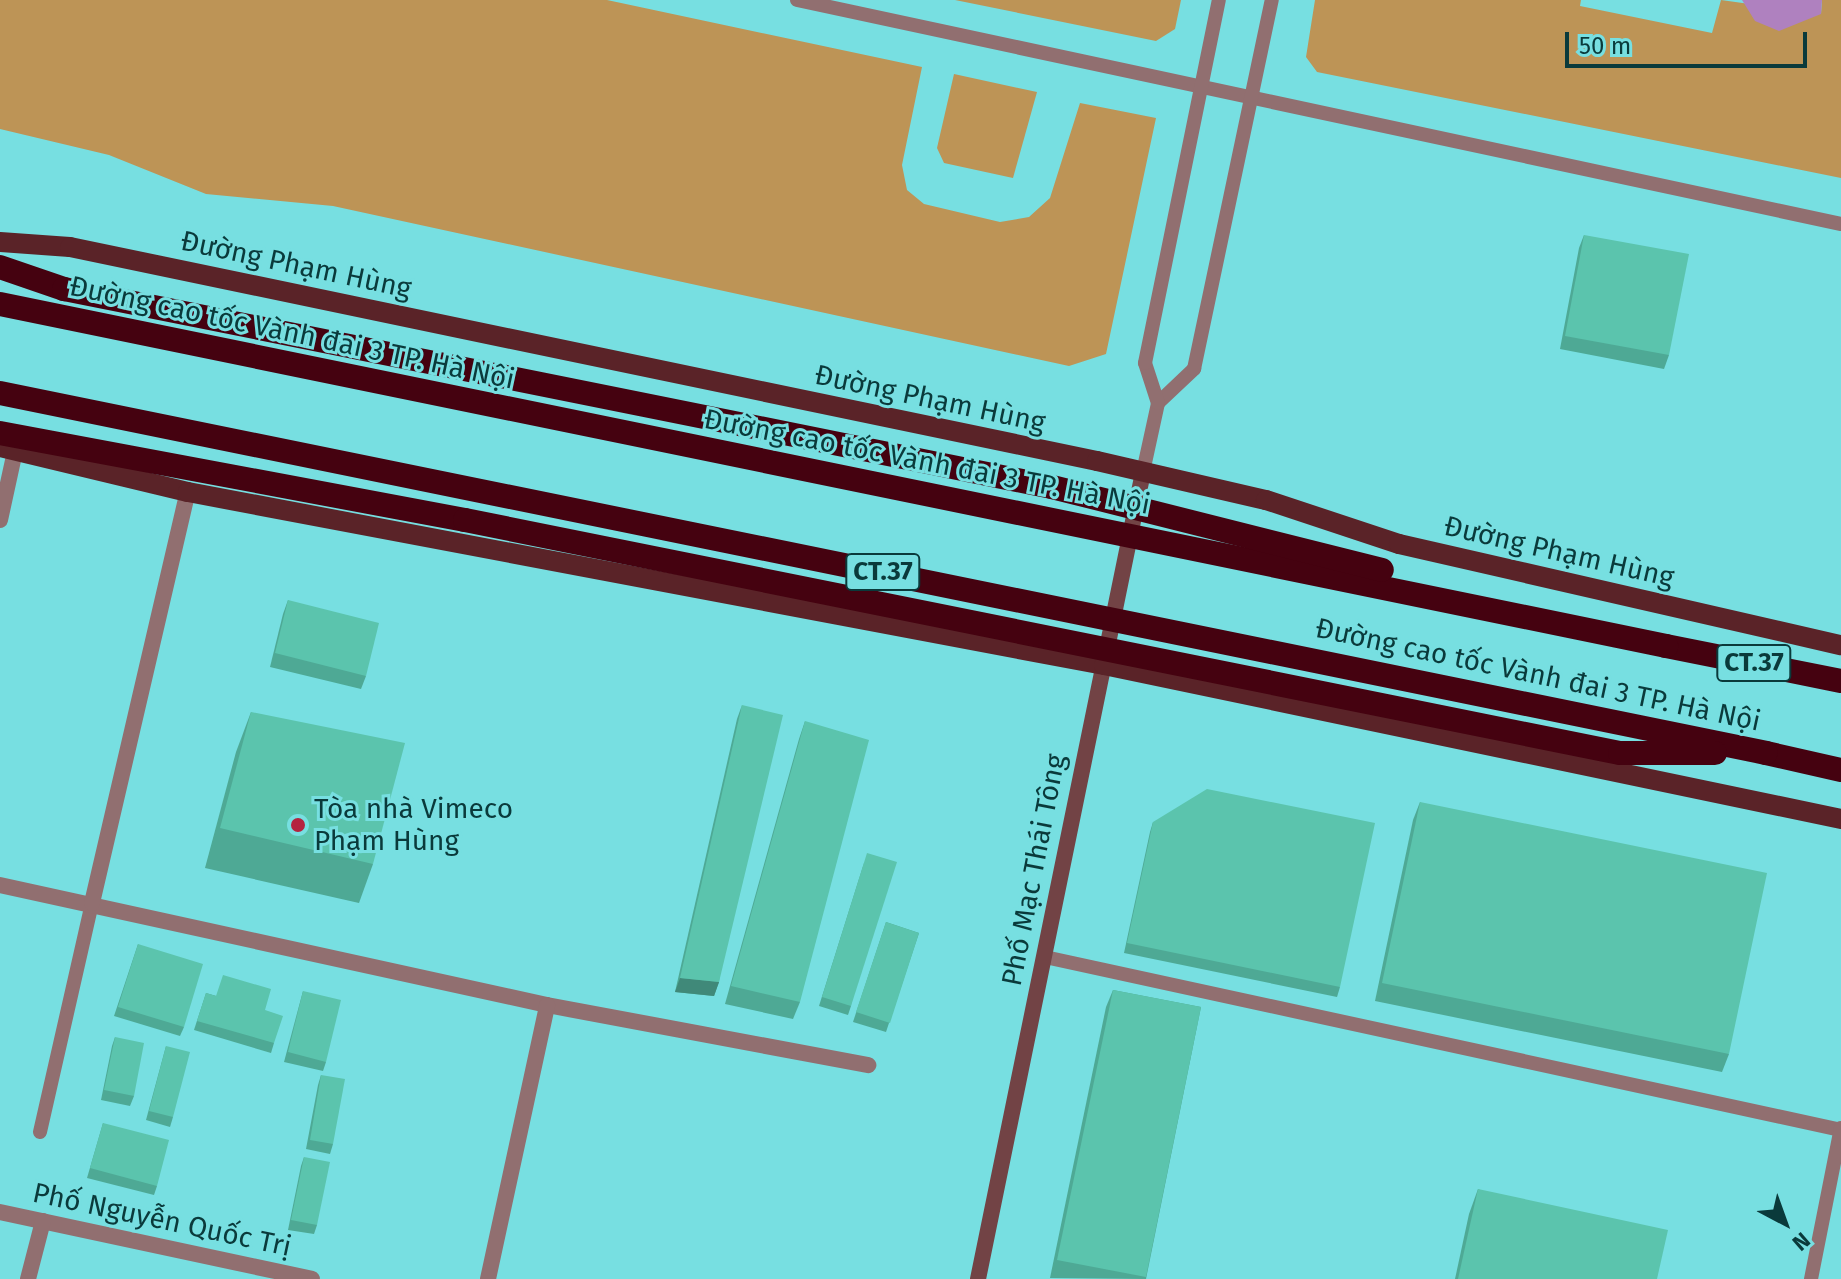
<!DOCTYPE html>
<html>
<head>
<meta charset="utf-8">
<style>
	body { margin:0 }
	#map { position:relative; width:1841px; height:1279px; overflow:hidden; background:#77dfe1; font-family:"Fira Sans",sans-serif }
	div>[style] { position:absolute }
	.green>* { inset:0; background:#bd9456 }
	.water>* { inset:0; background:#af81bf }
	.lane>* { height:14px; margin:-7px; padding:0 7px; transform-origin:7px; border-radius:7px; background:#916f70 }
	.street>* { height:16px; margin:-8px; padding:0 8px; transform-origin:8px; border-radius:8px; background:#916f70 }
	.secondary>* { height:16px; margin:-8px; padding:0 8px; transform-origin:8px; border-radius:8px; background:#724345 }
	.primary>* { height:20px; margin:-10px; padding:0 10px; transform-origin:10px; border-radius:10px; background:#5a2328 }
	.highway>* { height:24px; margin:-12px; padding:0 12px; transform-origin:12px; border-radius:12px; background:#450210 }
	.highway-bridge>* { height:24px; margin:-12px; padding:0 12px; transform-origin:12px; border-radius:12px; background:#450210 }
	.wall>* { inset:0; background:#4ea995 }
	.shaded-wall>* { inset:0; background:#408979 }
	.building>* { inset:0; background:#5bc4ad }
	.dots>* { width:22px; height:22px; translate:-50% -50%; box-sizing:border-box; border:4px solid #77dfe1; border-radius:50% }
	span { translate:-50% -50%; white-space:nowrap; text-align:center; line-height:1.15; -webkit-text-stroke:6px #77dfe1; paint-order:stroke }
	.shield-label span { padding:2px 6px; background:#77dfe1; border:2px solid; border-radius:6px; -webkit-text-stroke-width:0 }
	.shield-label { font-size:26px; color:#0a3a3b; font-weight:700 }
	.street-label { font-size:28px; color:#0a3a3b }
	.poi-label { font-size:28px; color:#0a3a3b }
	.left { translate:0 -50%; text-align:left }
	.north { position:absolute; left:1745px; top:1183px; width:80px; height:80px; -webkit-text-stroke:6px #77dfe1; paint-order:stroke; rotate:139deg; font-size:22px; font-weight:700; line-height:32px; text-align:center; color:#0a3a3b }
	.north::after { content:''; display:block; margin:auto; width:28px; height:36px; background:#0a3a3b; clip-path:polygon(50% 0,100% 100%,50% 72%,0 100%) }
	.scale { position:absolute; left:1565px; top:32px; width:242px; height:36px; box-sizing:border-box; border:4px solid #0a3a3b; border-top:0; padding-left:10px; font-size:24px; line-height:28px; white-space:nowrap; color:#0a3a3b; -webkit-text-stroke:6px #77dfe1; paint-order:stroke }
</style>
</head>
<body>
<div id="map">
	<div class="green">
		<div style="clip-path:polygon(0 0,607px 0,922px 67px,902px 165px,907px 190px,924px 204px,1000px 222px,1029px 217px,1050px 198px,1080px 103px,1156px 118px,1106px 354px,1069px 366px,333px 206px,206px 194px,109px 155px,0 129px)"></div>
		<div style="clip-path:polygon(955px 0,1181px 0,1175px 29px,1156px 41px)"></div>
		<div style="clip-path:polygon(1315px 0,1581px 0,1580px 6px,1712px 33px,1721px 0,1821px 14px,1822px 0,1841px 0,1841px 178px,1317px 72px,1306px 57px)"></div>
		<div style="clip-path:polygon(954px 74px,1037px 92px,1013px 178px,944px 163px,937px 148px)"></div>
	</div>
	<div class="water">
		<div style="clip-path:polygon(1742px 0,1822px 0,1821px 14px,1779px 31px,1755px 21px)"></div>
	</div>
	<div class="lane">
		<div style="left:797px;top:0;width:1068px;rotate:12.11deg"></div>
		<div style="left:1158px;top:403px;width:50px;rotate:-43.4deg"></div>
		<div style="left:1194px;top:369px;width:377px;rotate:-78.1deg"></div>
		<div style="left:1143px;top:472px;width:71px;rotate:-77.7deg"></div>
		<div style="left:1158px;top:403px;width:42px;rotate:-108deg"></div>
		<div style="left:1145px;top:363px;width:370px;rotate:-78.5deg"></div>
		<div style="left:1045px;top:957px;width:815px;rotate:12.26deg"></div>
		<div style="left:40px;top:1132px;width:235px;rotate:-77.2deg"></div>
		<div style="left:1811px;top:1279px;width:154px;rotate:-78.8deg"></div>
	</div>
	<div class="street">
		<div style="left:0;top:520px;width:71px;rotate:-77.7deg"></div>
		<div style="left:0;top:885px;width:560px;rotate:12.37deg"></div>
		<div style="left:547px;top:1005px;width:327px;rotate:10.6deg"></div>
		<div style="left:92px;top:903px;width:422px;rotate:-76.9deg"></div>
		<div style="left:0;top:1212px;width:319px;rotate:12.1deg"></div>
		<div style="left:28px;top:1279px;width:60px;rotate:-75.5deg"></div>
		<div style="left:488px;top:1279px;width:280px;rotate:-77.8deg"></div>
	</div>
	<div class="secondary">
		<div style="left:978px;top:1279px;width:824px;rotate:-78.44deg"></div>
	</div>
	<div class="primary">
		<div style="left:0;top:242px;width:70px;rotate:4.1deg"></div>
		<div style="left:70px;top:247px;width:1049px;rotate:11.77deg"></div>
		<div style="left:1097px;top:461px;width:173px;rotate:13deg"></div>
		<div style="left:1266px;top:500px;width:140px;rotate:18.3deg"></div>
		<div style="left:1399px;top:544px;width:453px;rotate:12.9deg"></div>
		<div style="left:0;top:447px;width:193px;rotate:13.5deg"></div>
		<div style="left:188px;top:492px;width:932px;rotate:10.7deg"></div>
		<div style="left:1104px;top:665px;width:753px;rotate:11.8deg"></div>
	</div>
	<div class="highway">
		<div style="left:0;top:267px;width:68px;rotate:19deg"></div>
		<div style="left:64px;top:289px;width:440px;rotate:11.3deg"></div>
		<div style="left:0;top:433px;width:473px;rotate:10.6deg"></div>
		<div style="left:1666px;top:646px;width:178px;rotate:11.3deg"></div>
		<div style="left:1766px;top:753px;width:77px;rotate:12.8deg"></div>
	</div>
	<div class="highway-bridge">
		<div style="left:0;top:304px;width:1701px;rotate:11.6deg"></div>
		<div style="left:496px;top:375px;width:567px;rotate:11.39deg"></div>
		<div style="left:1052px;top:487px;width:340px;rotate:14.1deg"></div>
		<div style="left:0;top:393px;width:1802px;rotate:11.52deg"></div>
		<div style="left:465px;top:520px;width:1178px;rotate:11.41deg"></div>
		<div style="left:1620px;top:753px;width:95px"></div>
	</div>
	<div class="wall">
		<div style="clip-path:polygon(1584px 235px,1669px 355px,1664px 369px,1560px 349px,1579px 248px)"></div>
		<div style="clip-path:polygon(288px 600px,366px 676px,361px 689px,270px 667px,283px 614px)"></div>
		<div style="clip-path:polygon(742px 705px,719px 982px,714px 996px,675px 992px,737px 719px)"></div>
		<div style="clip-path:polygon(251px 712px,373px 864px,359px 903px,205px 868px,236px 752px)"></div>
		<div style="clip-path:polygon(805px 721px,800px 1002px,793px 1019px,725px 1004px,799px 739px)"></div>
		<div style="clip-path:polygon(1420px 802px,1729px 1054px,1722px 1072px,1375px 1001px,1413px 820px)"></div>
		<div style="clip-path:polygon(1153px 822px,1340px 987px,1337px 997px,1124px 953px,1150px 832px)"></div>
		<div style="clip-path:polygon(864px 863px,851px 1006px,848px 1015px,819px 1006px)"></div>
		<div style="clip-path:polygon(886px 922px,919px 933px,886px 1032px,853px 1022px)"></div>
		<div style="clip-path:polygon(138px 944px,184px 1027px,180px 1036px,114px 1016px)"></div>
		<div style="clip-path:polygon(1113px 990px,1201px 1007px,1146px 1279px,1050px 1278px,1106px 1007px)"></div>
		<div style="clip-path:polygon(303px 991px,326px 1062px,323px 1071px,284px 1062px)"></div>
		<div style="clip-path:polygon(206px 993px,265px 1010px,274px 1043px,271px 1053px,194px 1030px)"></div>
		<div style="clip-path:polygon(115px 1037px,134px 1096px,130px 1106px,101px 1100px,112px 1046px)"></div>
		<div style="clip-path:polygon(166px 1046px,173px 1117px,170px 1127px,146px 1120px)"></div>
		<div style="clip-path:polygon(321px 1075px,333px 1144px,330px 1154px,306px 1149px,318px 1085px)"></div>
		<div style="clip-path:polygon(103px 1123px,157px 1186px,154px 1195px,87px 1178px)"></div>
		<div style="clip-path:polygon(304px 1157px,317px 1225px,314px 1234px,288px 1230px,301px 1166px)"></div>
		<div style="clip-path:polygon(1478px 1189px,1657px 1279px,1455px 1279px,1469px 1214px)"></div>
	</div>
	<div class="shaded-wall">
		<div style="clip-path:polygon(680px 978px,719px 982px,714px 996px,675px 992px)"></div>
	</div>
	<div class="building">
		<div style="clip-path:polygon(1584px 235px,1689px 254px,1669px 355px,1565px 336px)"></div>
		<div style="clip-path:polygon(288px 600px,379px 623px,366px 676px,275px 653px)"></div>
		<div style="clip-path:polygon(742px 705px,783px 715px,719px 982px,680px 978px)"></div>
		<div style="clip-path:polygon(251px 712px,405px 743px,373px 864px,220px 828px)"></div>
		<div style="clip-path:polygon(805px 721px,869px 740px,800px 1002px,731px 986px)"></div>
		<div style="clip-path:polygon(1207px 789px,1375px 823px,1340px 987px,1127px 943px,1153px 822px)"></div>
		<div style="clip-path:polygon(1420px 802px,1767px 873px,1729px 1054px,1382px 983px)"></div>
		<div style="clip-path:polygon(867px 853px,897px 862px,851px 1006px,822px 997px)"></div>
		<div style="clip-path:polygon(886px 922px,919px 933px,890px 1023px,856px 1012px)"></div>
		<div style="clip-path:polygon(138px 944px,203px 964px,184px 1027px,118px 1007px)"></div>
		<div style="clip-path:polygon(223px 975px,271px 989px,265px 1010px,283px 1016px,274px 1043px,197px 1021px,206px 993px,216px 996px)"></div>
		<div style="clip-path:polygon(1113px 990px,1201px 1007px,1146px 1277px,1057px 1260px)"></div>
		<div style="clip-path:polygon(303px 991px,341px 1000px,326px 1062px,288px 1052px)"></div>
		<div style="clip-path:polygon(115px 1037px,144px 1043px,134px 1096px,104px 1090px)"></div>
		<div style="clip-path:polygon(166px 1046px,190px 1052px,173px 1117px,149px 1111px)"></div>
		<div style="clip-path:polygon(321px 1075px,345px 1079px,333px 1144px,310px 1140px)"></div>
		<div style="clip-path:polygon(103px 1123px,169px 1140px,157px 1186px,90px 1168px)"></div>
		<div style="clip-path:polygon(304px 1157px,330px 1162px,317px 1225px,291px 1220px)"></div>
		<div style="clip-path:polygon(1478px 1189px,1668px 1230px,1657px 1279px,1458px 1279px)"></div>
	</div>
	<div class="dots">
		<div style="left:298px;top:825px;background:#b5233f"></div>
	</div>
	<div class="shield-label">
		<span style="left:883px;top:572px">CT.37</span>
		<span style="left:1754px;top:663px">CT.37</span>
	</div>
	<div class="street-label">
		<span style="left:296px;top:265px;rotate:12deg">Đường Phạm Hùng</span>
		<span style="left:292px;top:333px;rotate:12deg">Đường cao tốc Vành đai 3 TP. Hà Nội</span>
		<span style="left:930px;top:399px;rotate:12deg">Đường Phạm Hùng</span>
		<span style="left:927px;top:462px;rotate:11deg">Đường cao tốc Vành đai 3 TP. Hà Nội</span>
		<span style="left:1559px;top:552px;rotate:13deg">Đường Phạm Hùng</span>
		<span style="left:1538px;top:675px;rotate:12deg">Đường cao tốc Vành đai 3 TP. Hà Nội</span>
		<span style="left:1034px;top:870px;rotate:-79deg">Phố Mạc Thái Tông</span>
		<span style="left:162px;top:1220px;rotate:12deg">Phố Nguyễn Quốc Trị</span>
	</div>
	<div class="poi-label">
		<span class="left" style="left:314px;top:825px">Tòa nhà Vimeco<br>Phạm Hùng</span>
	</div>
	<div class="north">N</div>
	<div class="scale">50 m</div>
</div>
</body>
</html>
